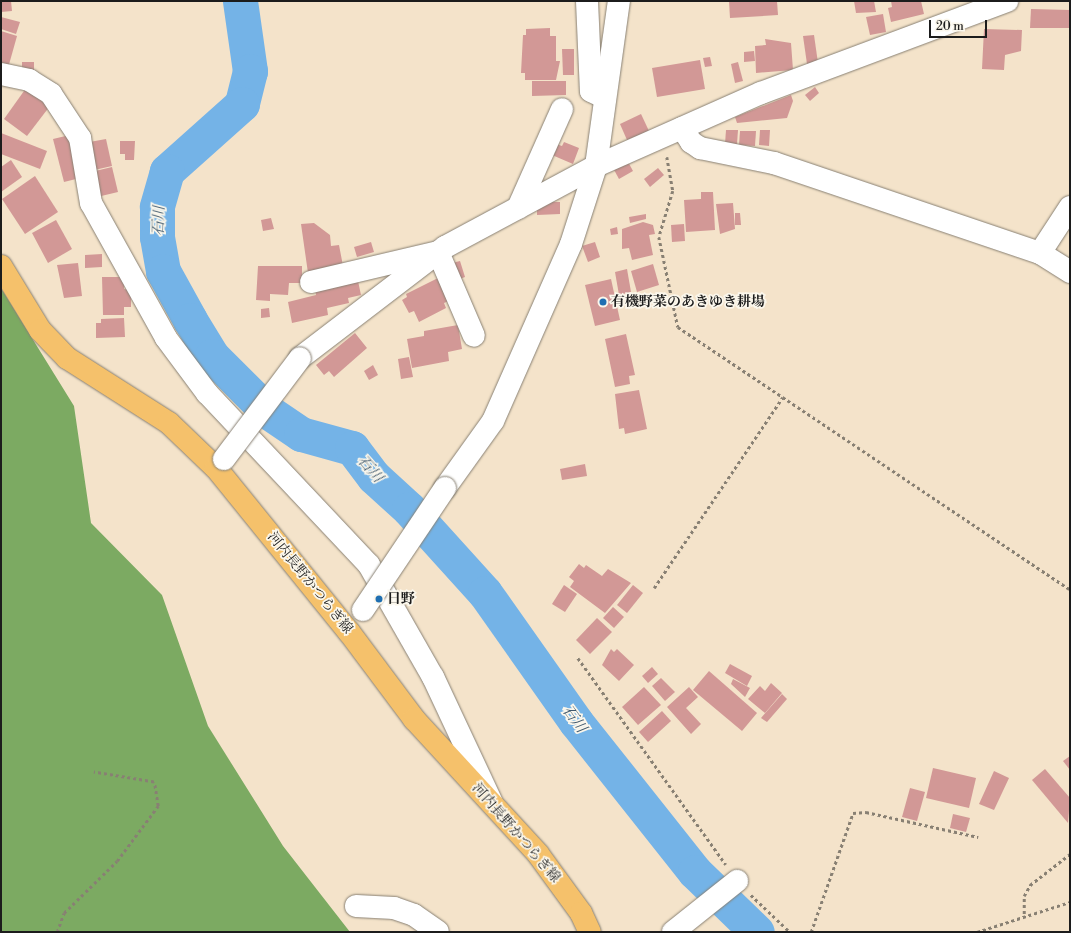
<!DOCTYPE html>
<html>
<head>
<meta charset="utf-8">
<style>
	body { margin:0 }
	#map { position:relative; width:1071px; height:933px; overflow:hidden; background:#f4e3ca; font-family:"Libre Bodoni","Noto Serif JP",serif }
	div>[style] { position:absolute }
	.forest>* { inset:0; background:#7caa62 }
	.river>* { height:35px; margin:-17.5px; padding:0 17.5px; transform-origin:17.5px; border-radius:17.5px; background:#74b3e7 }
	.building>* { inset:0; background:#d29896 }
	.path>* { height:2.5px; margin-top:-1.25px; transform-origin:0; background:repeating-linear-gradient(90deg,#888073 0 3px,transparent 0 6px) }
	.roads { filter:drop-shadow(0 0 1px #888073) drop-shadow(0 0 1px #888073) }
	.minor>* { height:22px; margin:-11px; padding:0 11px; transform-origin:11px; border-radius:11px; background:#fff }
	.major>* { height:22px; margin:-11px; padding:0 11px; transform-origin:11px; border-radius:11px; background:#f5c16b }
	.bridges { filter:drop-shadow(0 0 1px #888073) drop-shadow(0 0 1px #888073) }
	.minor-bridge>* { height:22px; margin:-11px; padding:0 11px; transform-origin:11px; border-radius:11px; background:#fff }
	.dots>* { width:11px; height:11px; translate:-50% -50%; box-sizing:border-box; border:2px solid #fbf7ec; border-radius:50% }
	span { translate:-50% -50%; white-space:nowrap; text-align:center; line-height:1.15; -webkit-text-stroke:3.5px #fbf7ec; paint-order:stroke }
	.poi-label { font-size:14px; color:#1c1c1c; font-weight:700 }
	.left { translate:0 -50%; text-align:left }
	.street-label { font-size:14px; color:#1c1c1c }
	.water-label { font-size:15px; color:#3f586d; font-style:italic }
	.frame { position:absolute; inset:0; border:2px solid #1c1c1c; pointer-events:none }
	.scale { position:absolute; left:929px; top:20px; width:58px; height:18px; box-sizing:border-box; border:2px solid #1c1c1c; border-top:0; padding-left:5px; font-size:12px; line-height:14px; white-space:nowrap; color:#1c1c1c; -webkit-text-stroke:3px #fbf7ec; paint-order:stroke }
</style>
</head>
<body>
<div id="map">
	<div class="forest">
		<div style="clip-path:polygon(1px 288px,74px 406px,91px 523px,162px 595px,208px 726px,283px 846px,350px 932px,1px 932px)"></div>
	</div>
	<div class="river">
		<div style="left:240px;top:1px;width:71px;rotate:81.9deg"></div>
		<div style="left:250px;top:71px;width:34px;rotate:104deg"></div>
		<div style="left:242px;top:104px;width:101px;rotate:138.2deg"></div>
		<div style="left:167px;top:171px;width:37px;rotate:106deg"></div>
		<div style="left:157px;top:207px;width:30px;rotate:90deg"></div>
		<div style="left:157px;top:237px;width:35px;rotate:80deg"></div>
		<div style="left:163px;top:271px;width:56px;rotate:61.1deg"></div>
		<div style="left:190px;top:320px;width:42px;rotate:58.6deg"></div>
		<div style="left:212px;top:356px;width:78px;rotate:45deg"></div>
		<div style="left:267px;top:411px;width:41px;rotate:34.1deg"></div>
		<div style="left:301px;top:434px;width:53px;rotate:15.4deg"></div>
		<div style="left:352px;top:448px;width:36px;rotate:53deg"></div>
		<div style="left:374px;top:477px;width:47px;rotate:42.4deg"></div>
		<div style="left:409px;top:509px;width:113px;rotate:47.9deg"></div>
		<div style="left:485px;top:593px;width:158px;rotate:54.8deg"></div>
		<div style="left:576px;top:722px;width:191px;rotate:51.6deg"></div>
		<div style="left:695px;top:872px;width:86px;rotate:44.1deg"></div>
	</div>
	<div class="building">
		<div style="clip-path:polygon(1px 1px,11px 1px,12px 11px,1px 12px)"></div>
		<div style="clip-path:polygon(729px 1px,777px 1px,778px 15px,730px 18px)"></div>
		<div style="clip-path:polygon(854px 1px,874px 1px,876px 12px,856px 13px)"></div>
		<div style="clip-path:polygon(891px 1px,921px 1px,924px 14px,891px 22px,888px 8px,892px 7px)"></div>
		<div style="clip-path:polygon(1031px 9px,1070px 10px,1070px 28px,1030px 28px)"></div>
		<div style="clip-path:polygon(883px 14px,886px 32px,870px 35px,866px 17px)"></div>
		<div style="clip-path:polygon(1px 17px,20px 22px,16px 34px,1px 29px)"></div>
		<div style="clip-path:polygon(550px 28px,550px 36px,556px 36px,556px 61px,560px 61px,556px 80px,525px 80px,525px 73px,521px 73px,523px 35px,526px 35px,526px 29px)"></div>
		<div style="clip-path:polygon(984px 29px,1022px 30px,1021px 51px,1005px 55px,1004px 70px,982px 69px)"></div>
		<div style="clip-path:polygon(1px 31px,17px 36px,8px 68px,1px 66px)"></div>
		<div style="clip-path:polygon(814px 35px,818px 63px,807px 64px,803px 36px)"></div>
		<div style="clip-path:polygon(765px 39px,791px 43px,793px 70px,756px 73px,755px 46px,766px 45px)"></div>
		<div style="clip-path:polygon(562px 49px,574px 49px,574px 75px,563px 75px)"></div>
		<div style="clip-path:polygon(754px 51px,755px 61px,744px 62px,744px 52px)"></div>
		<div style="clip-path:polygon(710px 57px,712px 66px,705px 67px,703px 58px)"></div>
		<div style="clip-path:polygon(700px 60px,705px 89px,657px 97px,652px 68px)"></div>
		<div style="clip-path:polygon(22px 62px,34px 62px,34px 72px,22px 72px)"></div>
		<div style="clip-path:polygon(738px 62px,743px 81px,735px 83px,731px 64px)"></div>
		<div style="clip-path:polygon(532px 81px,566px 81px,566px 95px,532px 96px)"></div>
		<div style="clip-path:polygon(29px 84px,53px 102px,27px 136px,4px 119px)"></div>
		<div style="clip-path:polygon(815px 87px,819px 93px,810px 101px,805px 95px)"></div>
		<div style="clip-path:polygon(791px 95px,793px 101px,787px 118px,737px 123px,735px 117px)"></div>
		<div style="clip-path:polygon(641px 114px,649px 131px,627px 140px,620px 124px)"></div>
		<div style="clip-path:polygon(726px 130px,738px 130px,737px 144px,725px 144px)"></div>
		<div style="clip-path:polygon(760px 130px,770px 130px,769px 146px,759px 145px)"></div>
		<div style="clip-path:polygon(740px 131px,756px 131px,755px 146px,739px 145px)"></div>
		<div style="clip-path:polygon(1px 133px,47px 151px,40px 169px,1px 154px)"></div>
		<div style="clip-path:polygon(74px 134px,84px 177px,64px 182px,53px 139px)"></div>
		<div style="clip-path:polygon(106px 139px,112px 166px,90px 171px,84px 143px)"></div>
		<div style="clip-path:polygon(120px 141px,135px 141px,134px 160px,125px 160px,125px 154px,120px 154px)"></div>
		<div style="clip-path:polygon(564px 142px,579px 148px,573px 164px,552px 155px,556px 144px,562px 146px)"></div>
		<div style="clip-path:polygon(11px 160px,22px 177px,1px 192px,1px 167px)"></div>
		<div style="clip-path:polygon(627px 160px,633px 171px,619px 179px,613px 168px)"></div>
		<div style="clip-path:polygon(112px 167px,118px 192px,97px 197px,91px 172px)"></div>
		<div style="clip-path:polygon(658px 168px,664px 175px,650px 187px,644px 179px)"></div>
		<div style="clip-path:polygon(35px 176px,58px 212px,25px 234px,2px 199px)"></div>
		<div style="clip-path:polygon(701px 192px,713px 192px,715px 230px,686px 232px,684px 200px,701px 199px)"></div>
		<div style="clip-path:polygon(537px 202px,560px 202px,560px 214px,537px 215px)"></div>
		<div style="clip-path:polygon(733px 203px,735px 229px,720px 234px,716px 204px)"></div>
		<div style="clip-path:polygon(735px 213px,740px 213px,741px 225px,735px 225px)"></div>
		<div style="clip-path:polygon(646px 214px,646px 219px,630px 223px,629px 217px)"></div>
		<div style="clip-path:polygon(271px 218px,274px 229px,263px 231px,261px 220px)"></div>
		<div style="clip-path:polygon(56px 220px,72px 249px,48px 263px,32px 233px)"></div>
		<div style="clip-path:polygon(643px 222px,653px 225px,655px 234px,649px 235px,653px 255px,632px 260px,629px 248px,622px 249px,622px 229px)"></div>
		<div style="clip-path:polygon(314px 223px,330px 235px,331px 246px,339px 245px,344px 271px,308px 273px,301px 224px)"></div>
		<div style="clip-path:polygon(684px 224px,685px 241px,672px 242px,671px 225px)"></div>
		<div style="clip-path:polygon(617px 227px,618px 234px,611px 235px,610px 229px)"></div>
		<div style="clip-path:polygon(371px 242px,374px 252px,357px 257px,354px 247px)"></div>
		<div style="clip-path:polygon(595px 242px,600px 257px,588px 262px,582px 246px)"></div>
		<div style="clip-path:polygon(102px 254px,102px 267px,85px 268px,85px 255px)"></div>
		<div style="clip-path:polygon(460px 261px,465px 277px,457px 280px,452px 263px)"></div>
		<div style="clip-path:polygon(78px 263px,82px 296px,64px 298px,57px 265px)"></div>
		<div style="clip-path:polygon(653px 264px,659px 285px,637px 292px,631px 271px)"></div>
		<div style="clip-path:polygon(258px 266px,302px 266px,302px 283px,289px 283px,288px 295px,270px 294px,270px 301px,256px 300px)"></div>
		<div style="clip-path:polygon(627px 269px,631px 292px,619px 295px,615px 272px)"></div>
		<div style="clip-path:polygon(102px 277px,124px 277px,124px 289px,131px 290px,131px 307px,124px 307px,124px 315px,103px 315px)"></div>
		<div style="clip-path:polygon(438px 278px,453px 299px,444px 303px,446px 308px,419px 322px,414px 311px,409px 313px,402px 300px,407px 297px,406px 294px)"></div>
		<div style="clip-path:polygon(611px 279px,620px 320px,595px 326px,585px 285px)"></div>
		<div style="clip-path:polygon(358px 281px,361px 295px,348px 298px,349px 303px,327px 308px,328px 315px,292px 323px,288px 302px,316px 295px,315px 289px)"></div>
		<div style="clip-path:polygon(269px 308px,270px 317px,261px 318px,261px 309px)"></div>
		<div style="clip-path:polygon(124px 318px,125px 337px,96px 338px,96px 323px,101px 323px,101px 319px)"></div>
		<div style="clip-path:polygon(458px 325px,462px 349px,448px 352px,449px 361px,412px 368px,407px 339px,424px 336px,424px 331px)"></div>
		<div style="clip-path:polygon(355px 333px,367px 348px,334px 377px,329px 371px,324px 375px,316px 365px)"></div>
		<div style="clip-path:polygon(626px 334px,635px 375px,629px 376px,630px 384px,615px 387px,605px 339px)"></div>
		<div style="clip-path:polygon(409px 357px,413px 377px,401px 379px,398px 359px)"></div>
		<div style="clip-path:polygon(373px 365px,378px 375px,369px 380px,364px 371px)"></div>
		<div style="clip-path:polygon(639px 390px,647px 429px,625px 434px,624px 428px,619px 429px,615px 394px)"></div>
		<div style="clip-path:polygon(585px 464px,587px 476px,562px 480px,560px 469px)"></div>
		<div style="clip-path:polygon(579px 564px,584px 568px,586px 565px,602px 576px,608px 569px,631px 583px,605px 613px,570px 587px,574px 581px,569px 577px)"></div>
		<div style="clip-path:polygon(564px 585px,577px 594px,565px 612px,552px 604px)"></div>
		<div style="clip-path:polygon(633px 585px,643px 593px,627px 613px,617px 605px)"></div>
		<div style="clip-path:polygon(613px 607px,624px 617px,614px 628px,603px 618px)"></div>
		<div style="clip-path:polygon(597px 618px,612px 632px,590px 654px,576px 640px)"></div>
		<div style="clip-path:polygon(611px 649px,614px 652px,617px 649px,634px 665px,619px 681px,602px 665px)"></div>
		<div style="clip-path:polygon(730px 664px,752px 676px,747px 686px,725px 673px)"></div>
		<div style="clip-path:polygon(652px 667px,658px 674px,648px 683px,642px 676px)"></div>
		<div style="clip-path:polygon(709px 671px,757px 713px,742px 731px,693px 690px)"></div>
		<div style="clip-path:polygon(661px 678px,675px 692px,665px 701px,652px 686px)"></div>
		<div style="clip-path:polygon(733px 679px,750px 688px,745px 697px,731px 684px)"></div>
		<div style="clip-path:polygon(771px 683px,782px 693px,765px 713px,748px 699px,760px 686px,765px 691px)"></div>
		<div style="clip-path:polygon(644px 687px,661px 705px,638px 725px,622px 707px)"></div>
		<div style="clip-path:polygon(689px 687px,698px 697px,686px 708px,701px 724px,691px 734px,667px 707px)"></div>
		<div style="clip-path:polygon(782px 694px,787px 699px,767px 722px,761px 718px)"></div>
		<div style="clip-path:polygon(662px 711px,671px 721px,648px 742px,639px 732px)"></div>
		<div style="clip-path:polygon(1070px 756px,1070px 770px,1063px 761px)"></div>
		<div style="clip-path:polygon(933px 768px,976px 778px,969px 808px,926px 798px)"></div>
		<div style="clip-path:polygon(1045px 769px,1070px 798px,1068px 823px,1032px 780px)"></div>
		<div style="clip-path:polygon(994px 771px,1009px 778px,994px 810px,979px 804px)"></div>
		<div style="clip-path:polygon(910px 788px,925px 792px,917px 821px,902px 817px)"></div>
		<div style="clip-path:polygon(953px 814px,970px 818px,966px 832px,950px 828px)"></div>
	</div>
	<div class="path">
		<div style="left:667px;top:157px;width:35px;rotate:80deg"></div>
		<div style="left:673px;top:191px;width:48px;rotate:106.9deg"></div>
		<div style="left:659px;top:237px;width:92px;rotate:78.1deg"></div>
		<div style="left:678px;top:327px;width:471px;rotate:33.8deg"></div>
		<div style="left:654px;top:588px;width:230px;rotate:-56deg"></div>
		<div style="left:578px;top:658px;width:254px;rotate:54.4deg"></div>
		<div style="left:751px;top:895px;width:54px;rotate:43.5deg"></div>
		<div style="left:1024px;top:914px;width:18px;rotate:-90deg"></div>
		<div style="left:1024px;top:896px;width:13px;rotate:-61deg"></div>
		<div style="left:1030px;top:885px;width:51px;rotate:-37.8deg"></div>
		<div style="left:57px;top:932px;width:20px;rotate:-70deg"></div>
		<div style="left:64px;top:913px;width:74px;rotate:-44.5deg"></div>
		<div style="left:117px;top:861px;width:69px;rotate:-53.3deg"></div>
		<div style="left:158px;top:806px;width:24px;rotate:-99deg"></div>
		<div style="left:154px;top:782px;width:61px;rotate:-170.5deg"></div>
		<div style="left:811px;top:932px;width:126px;rotate:-70.6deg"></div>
		<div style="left:853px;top:813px;width:13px;rotate:-4deg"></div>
		<div style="left:866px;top:812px;width:115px;rotate:12.6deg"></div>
		<div style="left:977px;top:932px;width:98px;rotate:-17.9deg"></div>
	</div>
	<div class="roads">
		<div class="minor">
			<div style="left:587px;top:1px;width:90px;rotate:87.5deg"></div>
			<div style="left:591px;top:91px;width:14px;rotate:25deg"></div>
			<div style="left:1px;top:74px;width:29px;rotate:12deg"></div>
			<div style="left:29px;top:80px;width:26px;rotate:32deg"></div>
			<div style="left:51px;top:94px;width:53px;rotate:56.6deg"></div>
			<div style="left:80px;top:138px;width:66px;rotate:80.4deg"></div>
			<div style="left:91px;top:203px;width:154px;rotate:60.9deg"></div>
			<div style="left:166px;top:338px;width:69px;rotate:53.3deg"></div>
			<div style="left:207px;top:393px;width:236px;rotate:46.7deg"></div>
			<div style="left:369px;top:565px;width:129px;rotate:60.3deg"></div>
			<div style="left:433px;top:677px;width:137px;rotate:64.9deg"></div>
			<div style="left:682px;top:128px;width:17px;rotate:57deg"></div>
			<div style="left:691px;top:142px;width:11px;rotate:34deg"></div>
			<div style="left:700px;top:148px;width:76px;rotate:11.5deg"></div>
			<div style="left:774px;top:163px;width:281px;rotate:18.7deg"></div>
			<div style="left:1040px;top:253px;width:36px;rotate:32deg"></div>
			<div style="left:518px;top:208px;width:108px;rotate:-66deg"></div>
			<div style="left:1040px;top:253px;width:55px;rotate:-56.9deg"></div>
			<div style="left:311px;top:282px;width:130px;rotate:-13.3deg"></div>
			<div style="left:438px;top:252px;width:91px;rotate:66.8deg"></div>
			<div style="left:300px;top:358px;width:183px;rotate:-37.4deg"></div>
			<div style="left:445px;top:247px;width:171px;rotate:-28.2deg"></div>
			<div style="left:596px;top:166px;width:180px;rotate:-23.9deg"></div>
			<div style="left:761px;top:93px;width:263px;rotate:-20.5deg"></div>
			<div style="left:445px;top:488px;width:82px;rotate:-54.4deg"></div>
			<div style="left:493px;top:421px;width:193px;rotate:-66.2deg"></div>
			<div style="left:571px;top:244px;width:82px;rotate:-72.2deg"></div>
			<div style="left:596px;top:166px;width:167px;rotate:-82.1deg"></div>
			<div style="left:356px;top:906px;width:38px;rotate:3deg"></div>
			<div style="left:394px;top:908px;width:21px;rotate:19deg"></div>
			<div style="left:414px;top:915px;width:29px;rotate:35deg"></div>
			<div style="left:673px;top:932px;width:82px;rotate:-38.6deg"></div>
		</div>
		<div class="major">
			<div style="left:1px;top:266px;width:75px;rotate:58.6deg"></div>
			<div style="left:40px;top:330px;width:39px;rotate:46deg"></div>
			<div style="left:67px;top:358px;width:121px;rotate:32.5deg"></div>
			<div style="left:169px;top:423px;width:65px;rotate:43.8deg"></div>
			<div style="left:216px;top:468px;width:211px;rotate:51deg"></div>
			<div style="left:349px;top:632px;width:109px;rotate:53.2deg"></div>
			<div style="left:414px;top:719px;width:183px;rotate:47.4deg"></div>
			<div style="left:538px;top:854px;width:73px;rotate:53.9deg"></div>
			<div style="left:581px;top:913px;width:21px;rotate:65deg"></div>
		</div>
	</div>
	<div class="bridges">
		<div class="minor-bridge">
			<div style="left:224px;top:459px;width:126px;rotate:-53deg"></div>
			<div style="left:363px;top:610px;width:147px;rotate:-56.1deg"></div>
		</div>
	</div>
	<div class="dots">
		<div style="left:603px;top:302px;background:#1f6fb2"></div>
		<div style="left:379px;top:599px;background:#1f6fb2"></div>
	</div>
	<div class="poi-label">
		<span class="left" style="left:611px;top:302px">有機野菜のあきゆき耕場</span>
		<span class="left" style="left:387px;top:599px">日野</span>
	</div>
	<div class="street-label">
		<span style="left:310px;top:583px;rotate:51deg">河内長野かつらぎ線</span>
		<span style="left:516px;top:833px;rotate:49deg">河内長野かつらぎ線</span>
	</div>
	<div class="water-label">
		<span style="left:159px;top:221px;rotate:-88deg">石川</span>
		<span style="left:370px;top:469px;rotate:49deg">石川</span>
		<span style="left:574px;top:719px;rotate:54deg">石川</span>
	</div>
	<div class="frame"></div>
	<div class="scale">20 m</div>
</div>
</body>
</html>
